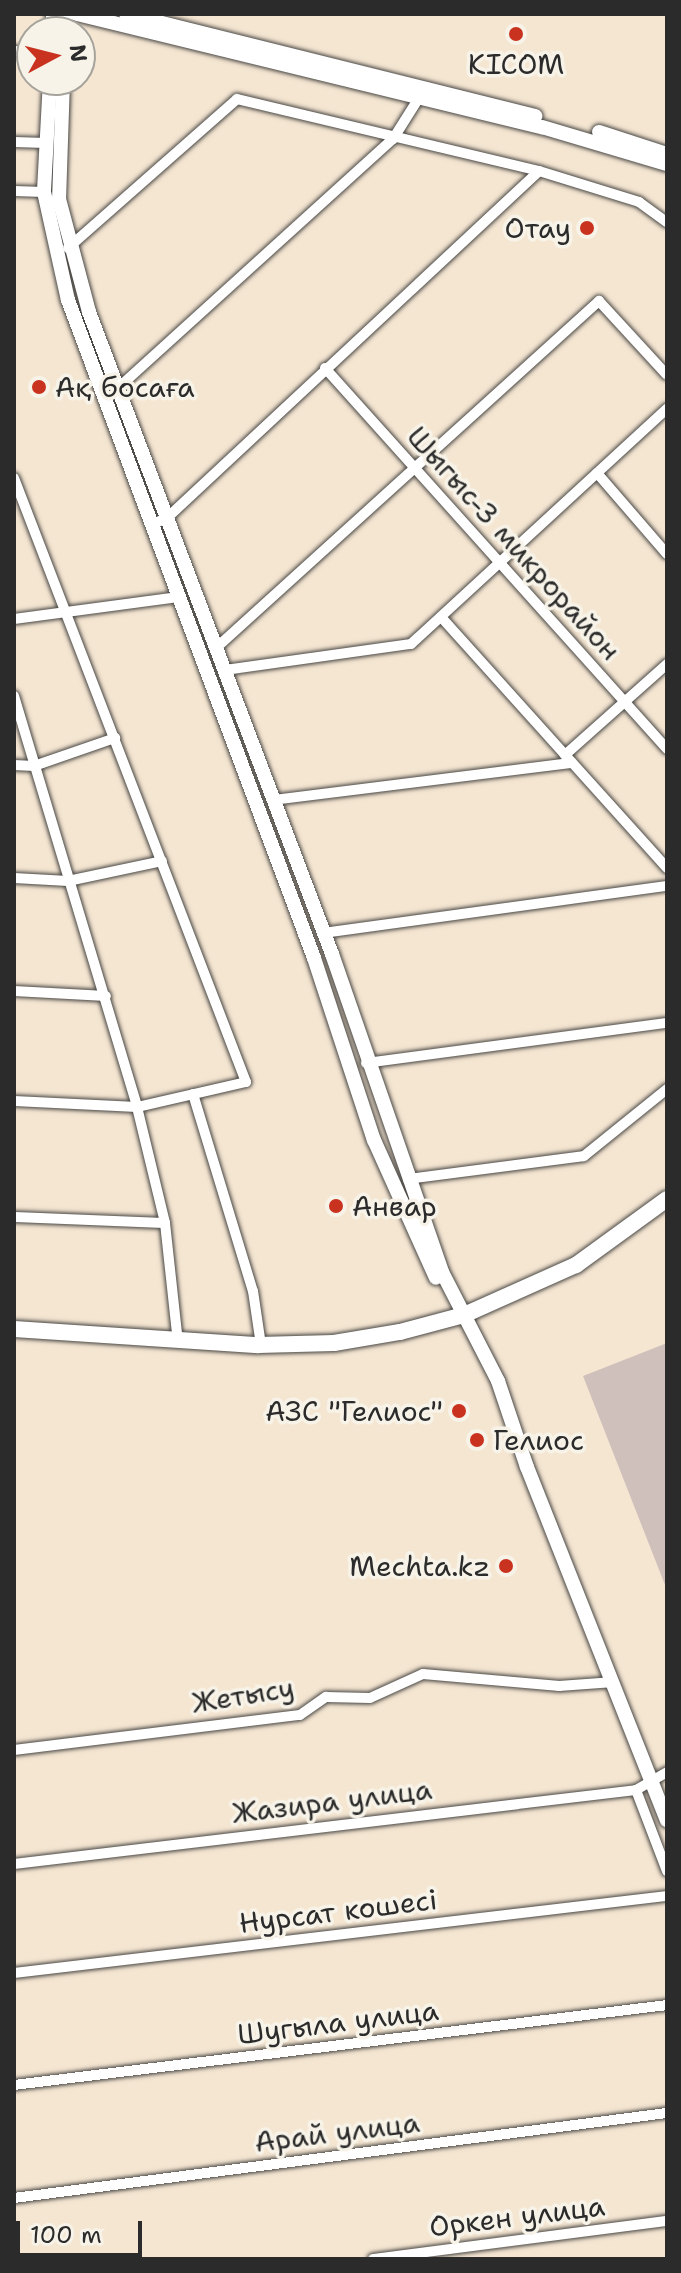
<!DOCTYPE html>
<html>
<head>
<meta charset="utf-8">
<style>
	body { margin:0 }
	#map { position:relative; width:681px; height:2273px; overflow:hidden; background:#f5e6d2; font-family:"Shantell Sans",sans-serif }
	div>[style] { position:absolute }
	.industrial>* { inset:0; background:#d0c0bc }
	.roads { filter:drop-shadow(0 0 2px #494744) drop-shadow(0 0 2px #494744) }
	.street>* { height:10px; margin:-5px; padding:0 5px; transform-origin:5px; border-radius:5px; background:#fff }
	.secondary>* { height:14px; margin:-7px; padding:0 7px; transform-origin:7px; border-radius:7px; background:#fff }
	.primary>* { height:16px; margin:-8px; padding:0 8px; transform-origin:8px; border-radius:8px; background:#fff }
	.dots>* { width:22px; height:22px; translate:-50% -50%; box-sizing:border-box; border:4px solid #f7f3e8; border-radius:50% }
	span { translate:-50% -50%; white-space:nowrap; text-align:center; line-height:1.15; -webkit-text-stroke:7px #f7f3e8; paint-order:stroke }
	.poi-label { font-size:28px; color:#2b2b2b }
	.right { translate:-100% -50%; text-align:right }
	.left { translate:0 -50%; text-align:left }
	.street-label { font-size:28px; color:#2b2b2b }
	.frame { position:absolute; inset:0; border:16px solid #2b2b2b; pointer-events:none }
	.north { position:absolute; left:16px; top:16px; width:80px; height:80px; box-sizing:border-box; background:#f7f3e8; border:2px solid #a5a39c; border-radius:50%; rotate:83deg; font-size:22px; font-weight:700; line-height:32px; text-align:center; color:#2b2b2b }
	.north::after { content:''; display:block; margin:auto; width:28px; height:36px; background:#c8321e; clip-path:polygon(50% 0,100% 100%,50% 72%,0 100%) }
	.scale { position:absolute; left:16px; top:2221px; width:126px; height:36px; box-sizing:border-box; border:4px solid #2b2b2b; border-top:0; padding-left:10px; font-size:24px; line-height:28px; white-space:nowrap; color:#2b2b2b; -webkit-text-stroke:6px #f7f3e8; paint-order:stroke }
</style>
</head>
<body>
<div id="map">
	<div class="industrial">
		<div style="clip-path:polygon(667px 1343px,667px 1590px,583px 1376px)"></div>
	</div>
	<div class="roads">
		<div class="street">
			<div style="left:14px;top:51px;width:18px;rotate:3deg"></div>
			<div style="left:14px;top:142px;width:32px;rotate:2deg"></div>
			<div style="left:14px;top:191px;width:30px;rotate:2deg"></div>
			<div style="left:68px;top:248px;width:225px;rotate:-41.4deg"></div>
			<div style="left:237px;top:99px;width:310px;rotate:13.4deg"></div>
			<div style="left:539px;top:171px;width:105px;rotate:17.2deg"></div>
			<div style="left:639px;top:202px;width:34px;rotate:36deg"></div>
			<div style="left:325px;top:368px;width:512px;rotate:48.09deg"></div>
			<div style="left:118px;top:388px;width:371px;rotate:-42.2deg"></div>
			<div style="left:393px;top:139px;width:54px;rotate:-57.8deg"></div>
			<div style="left:597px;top:473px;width:107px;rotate:49.2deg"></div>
			<div style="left:14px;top:478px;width:647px;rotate:68.99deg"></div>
			<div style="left:246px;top:1082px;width:112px;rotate:167.1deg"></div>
			<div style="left:137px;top:1107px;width:123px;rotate:-177.2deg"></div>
			<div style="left:152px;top:525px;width:18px;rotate:-27deg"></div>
			<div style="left:168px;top:517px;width:507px;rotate:-43deg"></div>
			<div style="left:441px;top:617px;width:338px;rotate:48deg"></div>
			<div style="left:14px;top:619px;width:166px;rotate:-7.6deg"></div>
			<div style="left:216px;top:648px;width:517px;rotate:-42.18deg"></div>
			<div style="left:599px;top:301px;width:100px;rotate:47.4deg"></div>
			<div style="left:225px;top:670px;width:188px;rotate:-8deg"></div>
			<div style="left:411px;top:644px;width:348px;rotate:-42.6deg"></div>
			<div style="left:14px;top:696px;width:429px;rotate:73.3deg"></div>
			<div style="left:137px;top:1107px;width:119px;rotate:76.4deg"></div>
			<div style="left:165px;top:1223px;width:120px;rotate:83.8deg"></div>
			<div style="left:565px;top:755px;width:137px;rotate:-41.7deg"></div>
			<div style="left:14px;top:765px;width:20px;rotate:3deg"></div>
			<div style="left:34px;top:766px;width:86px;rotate:-19.1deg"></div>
			<div style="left:273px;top:800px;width:301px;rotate:-7.1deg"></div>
			<div style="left:14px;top:878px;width:54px;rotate:3.2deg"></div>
			<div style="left:68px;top:881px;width:96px;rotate:-12deg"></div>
			<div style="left:323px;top:933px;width:347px;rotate:-7.8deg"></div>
			<div style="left:14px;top:991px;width:92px;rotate:3.1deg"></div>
			<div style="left:366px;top:1063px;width:304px;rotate:-7.6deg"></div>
			<div style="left:193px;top:1094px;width:206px;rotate:73.1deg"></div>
			<div style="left:253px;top:1291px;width:55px;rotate:81.6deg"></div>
			<div style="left:408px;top:1179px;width:177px;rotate:-7.4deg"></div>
			<div style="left:584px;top:1156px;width:107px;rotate:-38.9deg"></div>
			<div style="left:14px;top:1217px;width:151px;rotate:2.3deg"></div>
			<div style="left:14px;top:1750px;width:288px;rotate:-7deg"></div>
			<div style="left:300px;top:1715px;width:32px;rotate:-35deg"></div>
			<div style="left:326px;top:1697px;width:44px;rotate:1.3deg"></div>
			<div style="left:370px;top:1698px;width:58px;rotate:-24.4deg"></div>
			<div style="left:423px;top:1674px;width:137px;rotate:5deg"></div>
			<div style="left:559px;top:1686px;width:55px;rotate:-4.2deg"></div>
			<div style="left:636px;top:1790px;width:87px;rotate:69.1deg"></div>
			<div style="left:14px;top:1864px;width:626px;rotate:-6.78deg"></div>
			<div style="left:636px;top:1790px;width:36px;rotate:-30deg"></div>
			<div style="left:14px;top:1973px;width:658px;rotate:-6.73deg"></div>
			<div style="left:14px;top:2085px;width:658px;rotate:-6.98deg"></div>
			<div style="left:14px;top:2198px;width:659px;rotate:-7.42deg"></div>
			<div style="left:373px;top:2259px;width:296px;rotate:-7.4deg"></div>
		</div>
		<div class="secondary">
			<div style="left:77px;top:14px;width:479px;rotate:13.7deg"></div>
			<div style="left:542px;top:127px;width:130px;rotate:16.5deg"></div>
			<div style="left:126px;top:14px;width:422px;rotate:14deg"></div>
			<div style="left:53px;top:32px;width:18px;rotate:-90deg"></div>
			<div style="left:65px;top:32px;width:18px;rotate:-87deg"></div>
			<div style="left:50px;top:80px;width:112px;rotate:93.1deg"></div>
			<div style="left:44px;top:192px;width:111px;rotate:77.5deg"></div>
			<div style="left:68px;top:300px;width:702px;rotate:69.5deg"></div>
			<div style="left:314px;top:958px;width:192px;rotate:71.8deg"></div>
			<div style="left:374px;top:1140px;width:151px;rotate:65.8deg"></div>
			<div style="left:63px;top:80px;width:119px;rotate:91.9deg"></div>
			<div style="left:59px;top:199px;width:117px;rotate:75.1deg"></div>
			<div style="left:89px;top:312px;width:686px;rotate:69.27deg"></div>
			<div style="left:332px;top:954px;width:336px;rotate:70.9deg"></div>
			<div style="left:442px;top:1272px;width:123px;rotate:62.8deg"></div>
			<div style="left:498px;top:1381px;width:91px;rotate:71.4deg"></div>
			<div style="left:527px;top:1467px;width:380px;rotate:68.4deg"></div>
			<div style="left:599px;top:132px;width:71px;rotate:17.9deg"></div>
		</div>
		<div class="primary">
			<div style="left:14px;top:1329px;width:245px;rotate:3.8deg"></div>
			<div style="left:258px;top:1345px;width:76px;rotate:-1.5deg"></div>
			<div style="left:334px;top:1343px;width:67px;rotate:-9.5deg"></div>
			<div style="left:400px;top:1332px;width:66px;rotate:-14.9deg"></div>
			<div style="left:464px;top:1315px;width:123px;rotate:-24.1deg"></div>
			<div style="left:576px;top:1265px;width:112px;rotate:-36deg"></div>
		</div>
	</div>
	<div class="dots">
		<div style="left:516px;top:34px;background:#c8321e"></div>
		<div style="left:587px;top:228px;background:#c8321e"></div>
		<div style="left:39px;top:387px;background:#c8321e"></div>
		<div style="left:336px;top:1206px;background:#c8321e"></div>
		<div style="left:459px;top:1411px;background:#c8321e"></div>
		<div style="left:477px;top:1440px;background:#c8321e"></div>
		<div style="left:506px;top:1566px;background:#c8321e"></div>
	</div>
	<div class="poi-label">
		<span style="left:516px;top:64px">KICOM</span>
		<span class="right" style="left:571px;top:228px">Отау</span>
		<span class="left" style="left:55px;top:387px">Ақ босаға</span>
		<span class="left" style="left:352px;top:1206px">Анвар</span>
		<span class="right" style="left:443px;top:1411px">АЗС "Гелиос"</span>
		<span class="left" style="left:493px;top:1440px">Гелиос</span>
		<span class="right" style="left:490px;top:1566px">Mechta.kz</span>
	</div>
	<div class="street-label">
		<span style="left:514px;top:543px;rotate:48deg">Шыгыс-3 микрорайон</span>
		<span style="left:243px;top:1695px;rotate:-9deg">Жетысу</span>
		<span style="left:332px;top:1801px;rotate:-7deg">Жазира улица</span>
		<span style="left:338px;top:1911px;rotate:-7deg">Нурсат кошесi</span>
		<span style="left:338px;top:2022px;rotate:-7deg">Шугыла улица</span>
		<span style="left:337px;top:2132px;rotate:-7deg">Арай улица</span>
		<span style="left:517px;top:2216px;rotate:-7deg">Оркен улица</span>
	</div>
	<div class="frame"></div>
	<div class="north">N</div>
	<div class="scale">100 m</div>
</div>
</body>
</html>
